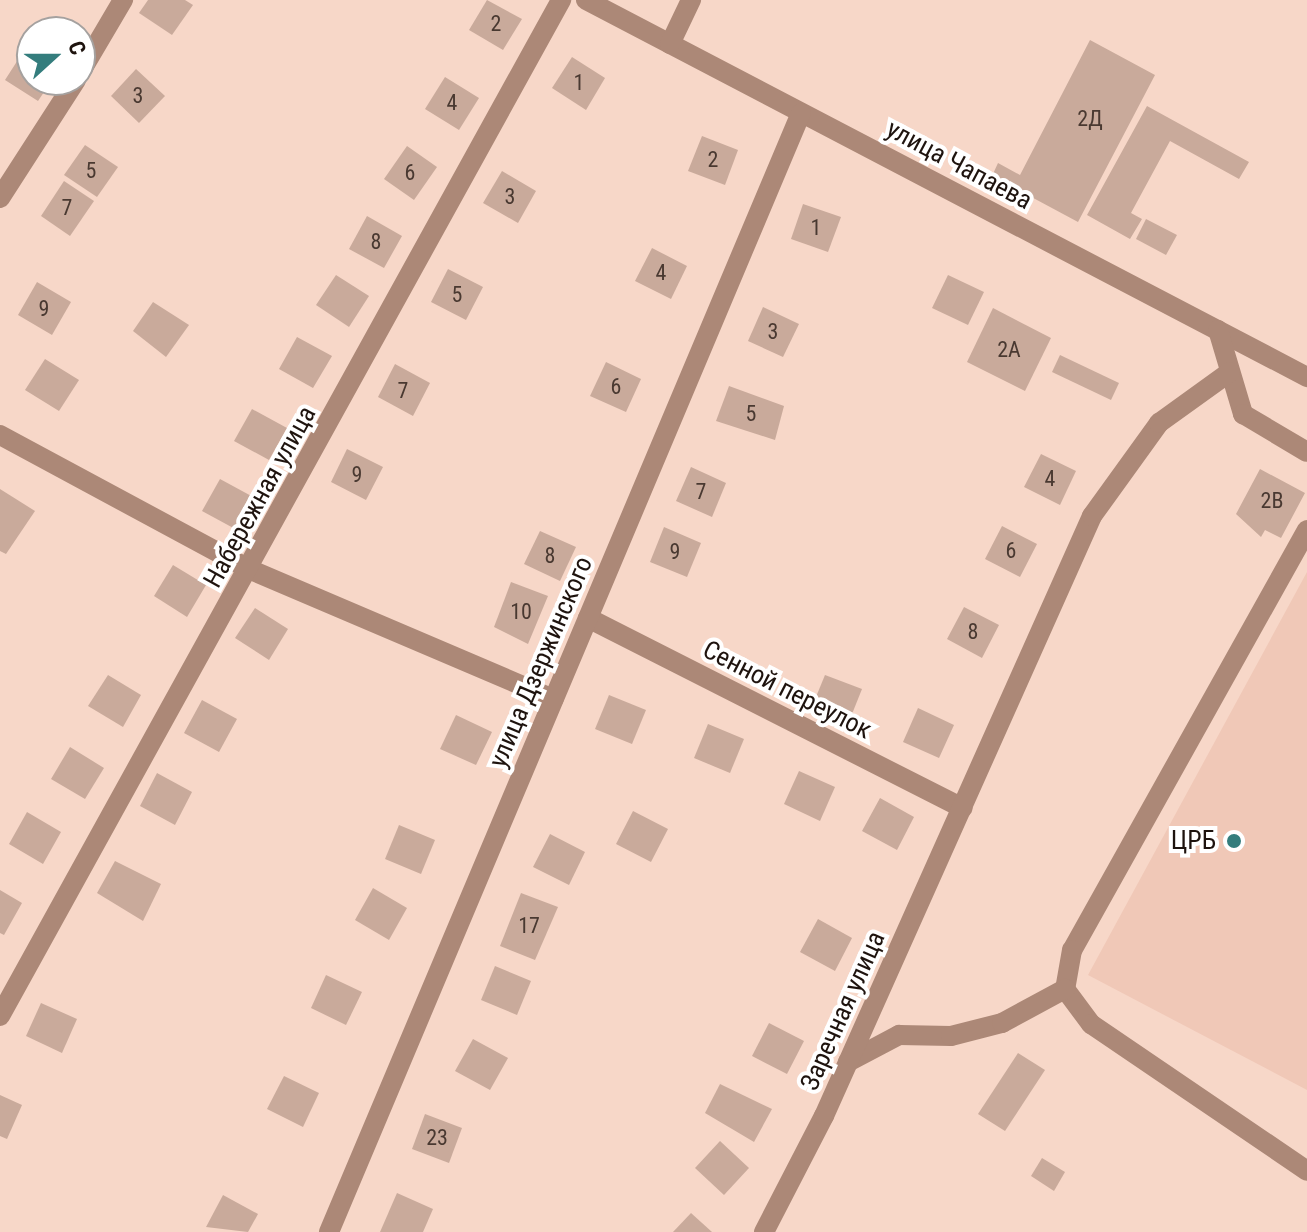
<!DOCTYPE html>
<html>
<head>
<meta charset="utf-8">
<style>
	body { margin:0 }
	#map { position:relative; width:1307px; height:1232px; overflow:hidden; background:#f7d7c8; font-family:"Roboto Condensed",sans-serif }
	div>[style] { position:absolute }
	.built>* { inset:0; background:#f0c8b7 }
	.building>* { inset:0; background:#c9aa9b }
	.minor>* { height:20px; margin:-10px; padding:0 10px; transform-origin:10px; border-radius:10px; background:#ac8877 }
	.dots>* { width:22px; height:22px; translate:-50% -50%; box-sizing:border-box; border:4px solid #fff; border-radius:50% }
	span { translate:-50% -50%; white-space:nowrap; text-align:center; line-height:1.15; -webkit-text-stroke:8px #fff; paint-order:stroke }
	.number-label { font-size:22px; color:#493931 }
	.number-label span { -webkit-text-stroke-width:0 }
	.street-label { font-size:26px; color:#1e130e }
	.poi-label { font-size:26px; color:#1e130e }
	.right { translate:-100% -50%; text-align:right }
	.north { position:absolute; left:16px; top:16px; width:80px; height:80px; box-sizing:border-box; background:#fff; border:2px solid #a5a19f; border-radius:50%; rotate:69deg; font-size:22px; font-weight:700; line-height:32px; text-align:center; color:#1e130e }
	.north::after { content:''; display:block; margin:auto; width:28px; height:36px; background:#347d7d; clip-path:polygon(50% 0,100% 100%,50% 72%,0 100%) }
</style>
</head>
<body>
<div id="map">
	<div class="built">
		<div style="clip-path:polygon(1307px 572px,1307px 1090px,1088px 975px)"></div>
	</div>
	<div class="building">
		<div style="clip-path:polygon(148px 0,185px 0,193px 5px,172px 35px,139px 13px)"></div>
		<div style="clip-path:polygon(487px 0,522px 19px,503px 50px,469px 30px)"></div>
		<div style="clip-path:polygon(32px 38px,32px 80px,52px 80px,38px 101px,5px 80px)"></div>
		<div style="clip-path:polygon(1090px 40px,1155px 75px,1078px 222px,992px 176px,998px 163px,1020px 175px)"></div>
		<div style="clip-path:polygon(572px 57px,605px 78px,586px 110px,552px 88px)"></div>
		<div style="clip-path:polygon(136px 69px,165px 96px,139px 123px,111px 96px)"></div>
		<div style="clip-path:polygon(445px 77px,479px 98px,459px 130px,425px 109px)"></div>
		<div style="clip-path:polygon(1147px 106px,1249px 162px,1239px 179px,1170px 141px,1131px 213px,1142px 219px,1130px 239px,1087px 215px)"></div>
		<div style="clip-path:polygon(702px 136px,738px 150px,725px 185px,688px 171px)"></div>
		<div style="clip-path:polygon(85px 145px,118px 167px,97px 197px,64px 175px)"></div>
		<div style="clip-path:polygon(407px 146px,437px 167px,414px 200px,384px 179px)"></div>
		<div style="clip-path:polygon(502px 171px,536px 191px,518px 223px,483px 203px)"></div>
		<div style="clip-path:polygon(64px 181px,94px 201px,70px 236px,41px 216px)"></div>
		<div style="clip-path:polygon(803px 204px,841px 217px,828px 252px,791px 239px)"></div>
		<div style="clip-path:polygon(367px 216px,402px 236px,384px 268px,349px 249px)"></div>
		<div style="clip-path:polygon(1146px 219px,1177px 235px,1166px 255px,1136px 239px)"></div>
		<div style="clip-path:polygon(652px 248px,687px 266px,671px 299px,635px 281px)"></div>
		<div style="clip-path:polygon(448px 269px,483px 287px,466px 320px,431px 302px)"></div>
		<div style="clip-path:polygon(336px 275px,369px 296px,349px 327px,316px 305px)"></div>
		<div style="clip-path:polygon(948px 275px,984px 292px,968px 325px,932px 308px)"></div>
		<div style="clip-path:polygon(37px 282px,71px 302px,52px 335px,18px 315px)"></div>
		<div style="clip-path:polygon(153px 302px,189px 325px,166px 357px,133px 331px)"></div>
		<div style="clip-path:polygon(763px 307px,799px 324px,783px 357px,748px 341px)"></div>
		<div style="clip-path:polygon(993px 308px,1051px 338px,1025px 391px,967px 362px)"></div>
		<div style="clip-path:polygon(297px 337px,332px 356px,313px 388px,279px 369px)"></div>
		<div style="clip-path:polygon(1060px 355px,1119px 383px,1111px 400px,1052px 372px)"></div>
		<div style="clip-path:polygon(45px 359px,79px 380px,59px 411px,25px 390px)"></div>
		<div style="clip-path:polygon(606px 362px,641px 379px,626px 412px,590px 396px)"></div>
		<div style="clip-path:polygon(395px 364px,430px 383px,413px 416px,378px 397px)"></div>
		<div style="clip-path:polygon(729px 386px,784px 406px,775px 440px,716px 421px)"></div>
		<div style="clip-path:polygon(252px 409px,287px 428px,269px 460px,234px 441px)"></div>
		<div style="clip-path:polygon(347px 449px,383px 467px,366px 500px,331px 482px)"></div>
		<div style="clip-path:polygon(1041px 454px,1076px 471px,1060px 505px,1024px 487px)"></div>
		<div style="clip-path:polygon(691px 467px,726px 483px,712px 517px,676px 501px)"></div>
		<div style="clip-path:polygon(1260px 469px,1305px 493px,1281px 538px,1265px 530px,1261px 537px,1236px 514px)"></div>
		<div style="clip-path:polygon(220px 479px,255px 498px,237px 530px,202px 511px)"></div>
		<div style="clip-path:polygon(0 489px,35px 511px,6px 554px,0 551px)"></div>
		<div style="clip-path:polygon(1002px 526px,1037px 544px,1020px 577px,985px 559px)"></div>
		<div style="clip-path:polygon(664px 527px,701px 543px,687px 577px,650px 562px)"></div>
		<div style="clip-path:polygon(540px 531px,576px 547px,560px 581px,524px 564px)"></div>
		<div style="clip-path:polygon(173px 565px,206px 585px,187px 617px,154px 596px)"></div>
		<div style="clip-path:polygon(511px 582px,548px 596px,528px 644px,494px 627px)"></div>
		<div style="clip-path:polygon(964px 607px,999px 625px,982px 658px,947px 639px)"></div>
		<div style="clip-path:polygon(255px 608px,288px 629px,269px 660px,235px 638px)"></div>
		<div style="clip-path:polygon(108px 675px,141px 695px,123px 727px,88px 706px)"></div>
		<div style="clip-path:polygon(825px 675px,862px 689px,848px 724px,811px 709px)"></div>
		<div style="clip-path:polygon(609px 695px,646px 710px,632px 744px,595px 729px)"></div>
		<div style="clip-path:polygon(202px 700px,237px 719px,219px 752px,184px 733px)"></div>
		<div style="clip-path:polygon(918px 708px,954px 725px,939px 758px,903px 742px)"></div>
		<div style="clip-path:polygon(456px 715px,492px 732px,476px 765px,440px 749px)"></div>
		<div style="clip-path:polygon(708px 724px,744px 739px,730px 773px,694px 758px)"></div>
		<div style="clip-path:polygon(70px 747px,104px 768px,85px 799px,51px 779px)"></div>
		<div style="clip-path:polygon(799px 771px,835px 787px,820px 821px,784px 804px)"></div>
		<div style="clip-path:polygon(157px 773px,192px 792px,175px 825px,140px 806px)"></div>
		<div style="clip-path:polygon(880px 798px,914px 817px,897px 850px,862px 831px)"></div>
		<div style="clip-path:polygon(633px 811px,668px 829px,651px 862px,616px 844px)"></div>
		<div style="clip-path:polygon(27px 812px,61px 832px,43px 864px,9px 844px)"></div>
		<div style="clip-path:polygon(399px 825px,435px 840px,421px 874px,385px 859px)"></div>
		<div style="clip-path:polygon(550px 834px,585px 852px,569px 885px,533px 867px)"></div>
		<div style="clip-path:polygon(115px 861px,161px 884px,143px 921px,97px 893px)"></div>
		<div style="clip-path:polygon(373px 888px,407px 908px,389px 940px,355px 920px)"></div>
		<div style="clip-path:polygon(0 890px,22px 903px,4px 935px,0 933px)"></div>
		<div style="clip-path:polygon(521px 893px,558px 907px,535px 960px,500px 946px)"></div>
		<div style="clip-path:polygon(818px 919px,852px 938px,835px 971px,800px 952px)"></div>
		<div style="clip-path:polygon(495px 966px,531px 981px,517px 1015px,481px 1000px)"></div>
		<div style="clip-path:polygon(326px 975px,362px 992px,346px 1025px,311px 1008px)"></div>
		<div style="clip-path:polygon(41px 1003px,77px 1019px,62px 1053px,26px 1036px)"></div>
		<div style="clip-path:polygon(769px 1023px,804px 1041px,787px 1074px,752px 1056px)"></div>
		<div style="clip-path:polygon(473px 1039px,508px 1058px,490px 1090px,455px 1071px)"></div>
		<div style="clip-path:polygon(1018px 1053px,1045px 1070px,1005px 1131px,978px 1114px)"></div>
		<div style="clip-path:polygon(284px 1076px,319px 1093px,303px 1127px,267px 1109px)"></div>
		<div style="clip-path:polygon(720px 1084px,772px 1109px,754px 1142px,705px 1113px)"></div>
		<div style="clip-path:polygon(0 1095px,22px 1105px,7px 1139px,0 1136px)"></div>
		<div style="clip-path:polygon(425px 1114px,462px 1128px,449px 1163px,412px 1149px)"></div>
		<div style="clip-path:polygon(720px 1141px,749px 1168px,724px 1195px,695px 1168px)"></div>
		<div style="clip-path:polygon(1042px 1158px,1065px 1172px,1054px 1191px,1031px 1176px)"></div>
		<div style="clip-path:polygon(397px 1193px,433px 1209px,423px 1232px,380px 1232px)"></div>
		<div style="clip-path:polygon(223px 1195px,258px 1214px,248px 1232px,206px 1227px)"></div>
		<div style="clip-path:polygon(691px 1213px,712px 1232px,673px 1232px)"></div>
	</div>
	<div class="minor">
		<div style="left:586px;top:0;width:814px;rotate:27.6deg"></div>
		<div style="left:670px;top:44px;width:49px;rotate:-64.5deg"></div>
		<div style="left:80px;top:73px;width:85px;rotate:-59.5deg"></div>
		<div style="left:0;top:198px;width:140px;rotate:-57.2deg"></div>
		<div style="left:1218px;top:330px;width:88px;rotate:73.4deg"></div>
		<div style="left:1243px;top:414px;width:74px;rotate:30.7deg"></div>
		<div style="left:0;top:435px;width:285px;rotate:28.3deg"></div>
		<div style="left:251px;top:570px;width:329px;rotate:23.1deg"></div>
		<div style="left:1307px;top:530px;width:481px;rotate:119.2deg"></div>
		<div style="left:1072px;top:950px;width:40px;rotate:100deg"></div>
		<div style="left:1065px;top:989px;width:44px;rotate:53.4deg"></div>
		<div style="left:1091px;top:1024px;width:261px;rotate:34.2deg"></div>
		<div style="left:588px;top:618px;width:420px;rotate:26.9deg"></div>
		<div style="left:0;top:1016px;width:1161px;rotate:-61.09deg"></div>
		<div style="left:848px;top:1062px;width:58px;rotate:-27.9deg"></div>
		<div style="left:899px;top:1035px;width:52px;rotate:1.1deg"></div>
		<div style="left:951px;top:1036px;width:53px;rotate:-14.3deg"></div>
		<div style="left:1002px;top:1023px;width:72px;rotate:-28.4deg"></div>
		<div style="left:329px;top:1232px;width:1214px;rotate:-67.13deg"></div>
		<div style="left:764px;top:1232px;width:131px;rotate:-62.7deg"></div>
		<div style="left:824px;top:1116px;width:657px;rotate:-65.93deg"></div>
		<div style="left:1092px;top:516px;width:115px;rotate:-54.2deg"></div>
		<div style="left:1159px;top:423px;width:87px;rotate:-35.7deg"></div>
	</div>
	<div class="dots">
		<div style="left:1234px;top:841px;background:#347d7d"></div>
	</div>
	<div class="number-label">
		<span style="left:496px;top:24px">2</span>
		<span style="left:579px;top:83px">1</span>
		<span style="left:138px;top:96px">3</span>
		<span style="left:452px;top:103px">4</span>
		<span style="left:1090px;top:119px">2Д</span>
		<span style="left:713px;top:160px">2</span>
		<span style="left:91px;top:171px">5</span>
		<span style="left:410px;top:173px">6</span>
		<span style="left:510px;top:197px">3</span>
		<span style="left:67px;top:208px">7</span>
		<span style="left:816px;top:228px">1</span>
		<span style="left:376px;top:242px">8</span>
		<span style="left:661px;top:273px">4</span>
		<span style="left:457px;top:295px">5</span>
		<span style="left:44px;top:309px">9</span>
		<span style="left:773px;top:332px">3</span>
		<span style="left:1009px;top:350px">2А</span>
		<span style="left:616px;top:387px">6</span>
		<span style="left:403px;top:391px">7</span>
		<span style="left:751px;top:414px">5</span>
		<span style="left:357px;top:475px">9</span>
		<span style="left:1050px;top:479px">4</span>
		<span style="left:701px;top:492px">7</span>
		<span style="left:1272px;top:501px">2В</span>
		<span style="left:1011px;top:551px">6</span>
		<span style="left:675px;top:552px">9</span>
		<span style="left:550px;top:556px">8</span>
		<span style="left:521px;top:612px">10</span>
		<span style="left:973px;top:632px">8</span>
		<span style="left:529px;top:926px">17</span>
		<span style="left:437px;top:1138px">23</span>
	</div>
	<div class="street-label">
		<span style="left:959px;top:165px;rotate:28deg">улица Чапаева</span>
		<span style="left:260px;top:497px;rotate:-61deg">Набережная улица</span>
		<span style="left:541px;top:662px;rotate:-67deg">улица Дзержинского</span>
		<span style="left:787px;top:690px;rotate:27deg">Сенной переулок</span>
		<span style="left:843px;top:1011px;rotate:-66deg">Заречная улица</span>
	</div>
	<div class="poi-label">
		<span class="right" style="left:1216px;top:841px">ЦРБ</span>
	</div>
	<div class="north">С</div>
</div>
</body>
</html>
